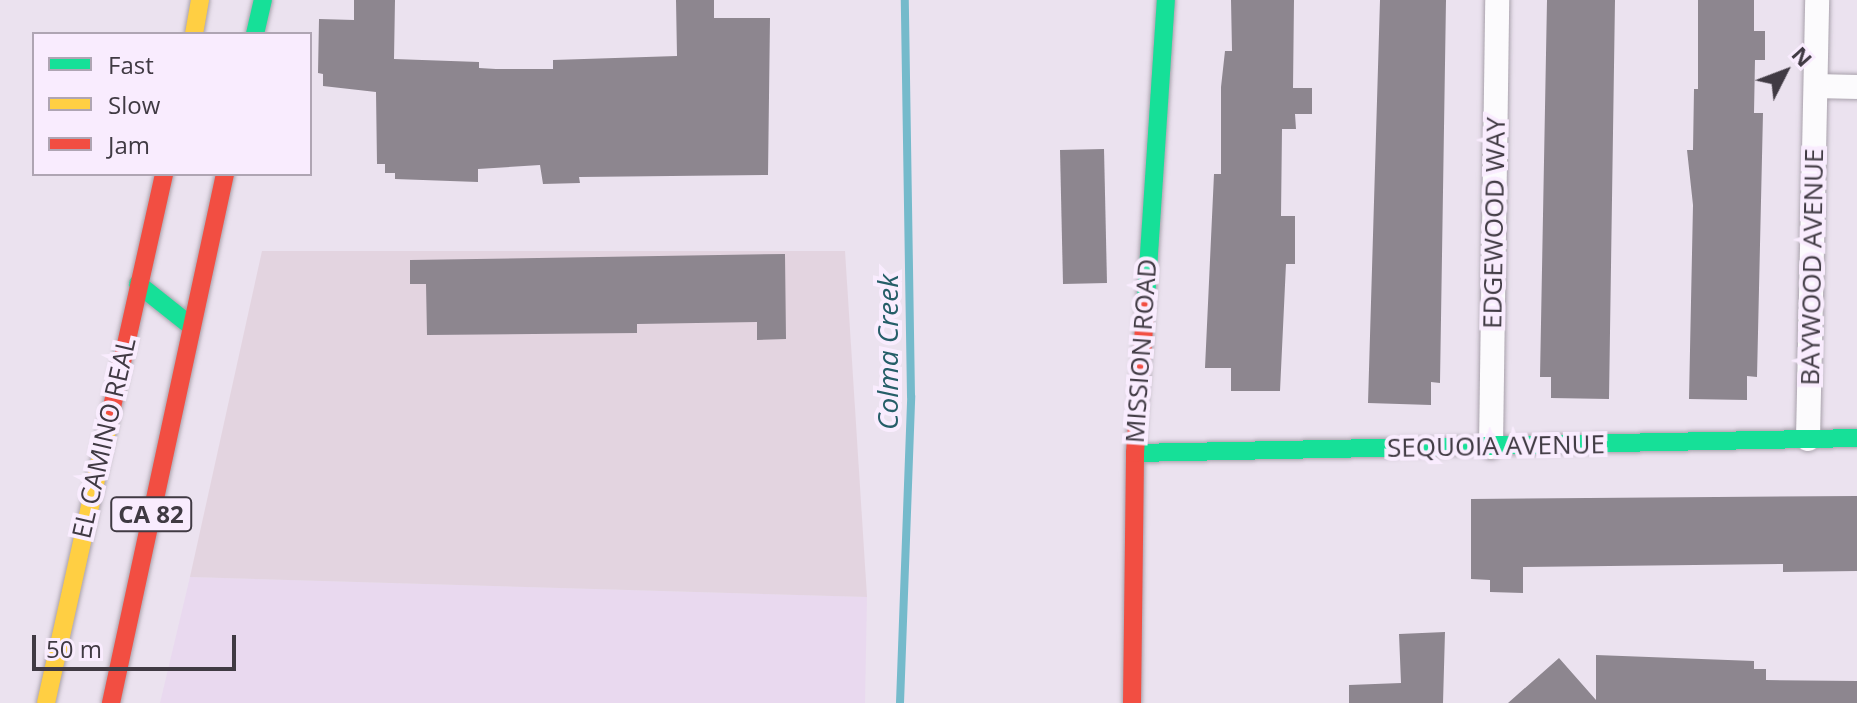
<!DOCTYPE html>
<html>
<head>
<meta charset="utf-8">
<style>
	body { margin:0 }
	#map { position:relative; width:1857px; height:703px; overflow:hidden; background:#ebe2ef; font-family:"Open Sans",sans-serif }
	div>[style] { position:absolute }
	.built>* { inset:0; background:#e9d9ef }
	.industrial>* { inset:0; background:#e3d4e0 }
	.stream>* { height:8px; margin:-4px; padding:0 4px; transform-origin:4px; border-radius:4px; background:#75bacb }
	.building>* { inset:0; background:#8d868f }
	.roads { filter:drop-shadow(0 0 2px #a8a1ab) drop-shadow(0 0 2px #a8a1ab) }
	.street>* { height:24px; margin:-12px; padding:0 12px; transform-origin:12px; border-radius:12px; background:#fcfbfd }
	.fast>* { height:18px; margin:-9px; padding:0 9px; transform-origin:9px; border-radius:9px; background:#16e098 }
	.slow>* { height:18px; margin:-9px; padding:0 9px; transform-origin:9px; border-radius:9px; background:#ffcf43 }
	.jam>* { height:18px; margin:-9px; padding:0 9px; transform-origin:9px; border-radius:9px; background:#f24e42 }
	span { translate:-50% -50%; white-space:nowrap; text-align:center; line-height:1.15; -webkit-text-stroke:8px #f9ecfe; paint-order:stroke }
	.shield-label span { padding:2px 6px; background:#f9ecfe; border:2px solid; border-radius:6px; -webkit-text-stroke-width:0 }
	.shield-label { font-size:24px; color:#403a43; font-weight:700 }
	.street-label { font-size:26px; color:#403a43 }
	.water-label { font-size:28px; color:#255e68; font-style:italic }
	.legend { position:absolute; left:32px; top:32px; width:280px; height:144px; box-sizing:border-box; background:#f9ecfe; border:2px solid #afa5b3; margin:0; padding:10px 14px; list-style:none; font-size:24px; color:#403a43 }
	.legend li { display:flex; align-items:center; gap:16px; height:40px }
	.legend b { width:40px; border:2px solid #afa5b3 }
	.north { position:absolute; left:1745px; top:32px; width:80px; height:80px; -webkit-text-stroke:6px #f9ecfe; paint-order:stroke; rotate:48deg; font-size:22px; font-weight:700; line-height:32px; text-align:center; color:#403a43 }
	.north::after { content:''; display:block; margin:auto; width:28px; height:36px; background:#403a43; clip-path:polygon(50% 0,100% 100%,50% 72%,0 100%) }
	.scale { position:absolute; left:32px; top:635px; width:204px; height:36px; box-sizing:border-box; border:4px solid #403a43; border-top:0; padding-left:10px; font-size:24px; line-height:28px; white-space:nowrap; color:#403a43; -webkit-text-stroke:6px #f9ecfe; paint-order:stroke }
</style>
</head>
<body>
<div id="map">
	<div class="built">
		<div style="clip-path:polygon(190px 577px,867px 597px,865px 703px,160px 703px)"></div>
	</div>
	<div class="industrial">
		<div style="clip-path:polygon(262px 251px,845px 251px,867px 597px,190px 577px)"></div>
	</div>
	<div class="stream">
		<div style="left:900px;top:703px;width:307px;rotate:-87.9deg"></div>
		<div style="left:911px;top:396px;width:396px;rotate:-90.9deg"></div>
	</div>
	<div class="building">
		<div style="clip-path:polygon(354px 0,395px 0,394px 59px,479px 62px,479px 68px,496px 69px,553px 69px,553px 60px,677px 56px,676px 0,714px 0,714px 18px,770px 18px,768px 175px,579px 177px,580px 183px,543px 184px,540px 165px,478px 169px,478px 182px,395px 179px,395px 173px,385px 173px,385px 164px,377px 164px,376px 92px,323px 86px,323px 74px,318px 73px,319px 19px,354px 20px)"></div>
		<div style="clip-path:polygon(1231px 0,1294px 0,1293px 88px,1312px 88px,1312px 114px,1295px 114px,1296px 129px,1282px 129px,1281px 216px,1295px 216px,1295px 264px,1286px 264px,1280px 391px,1231px 391px,1231px 368px,1205px 368px,1214px 174px,1221px 174px,1221px 87px,1225px 51px,1232px 51px)"></div>
		<div style="clip-path:polygon(1380px 0,1446px 0,1440px 383px,1431px 382px,1431px 405px,1368px 403px)"></div>
		<div style="clip-path:polygon(1547px 0,1615px 0,1609px 399px,1551px 398px,1551px 377px,1540px 377px)"></div>
		<div style="clip-path:polygon(1698px 0,1754px 0,1754px 31px,1765px 31px,1765px 60px,1755px 60px,1754px 113px,1763px 113px,1757px 377px,1747px 376px,1747px 400px,1689px 399px,1693px 205px,1687px 150px,1693px 150px,1694px 89px,1698px 89px)"></div>
		<div style="clip-path:polygon(1104px 149px,1107px 283px,1063px 284px,1060px 150px)"></div>
		<div style="clip-path:polygon(785px 254px,786px 339px,757px 340px,757px 322px,637px 324px,637px 333px,427px 335px,426px 284px,410px 284px,410px 260px)"></div>
		<div style="clip-path:polygon(1857px 496px,1857px 571px,1783px 572px,1783px 564px,1523px 567px,1523px 593px,1490px 592px,1490px 580px,1471px 579px,1471px 499px)"></div>
		<div style="clip-path:polygon(1445px 632px,1443px 703px,1349px 703px,1349px 685px,1401px 683px,1399px 634px)"></div>
		<div style="clip-path:polygon(1596px 655px,1754px 661px,1754px 669px,1766px 669px,1766px 680px,1857px 681px,1857px 703px,1508px 703px,1559px 658px,1596px 700px)"></div>
	</div>
	<div class="roads">
		<div class="street">
			<div style="left:1816px;top:86px;width:41px;rotate:1.4deg"></div>
			<div style="left:1808px;top:439px;width:439px;rotate:-88.8deg"></div>
			<div style="left:1491px;top:447px;width:447px;rotate:-89.2deg"></div>
		</div>
		<div class="fast">
			<div style="left:255px;top:34px;width:35px;rotate:-77deg"></div>
			<div style="left:138px;top:284px;width:68px;rotate:38.4deg"></div>
			<div style="left:1146px;top:299px;width:300px;rotate:-86.2deg"></div>
			<div style="left:1135px;top:453px;width:722px;rotate:-1.19deg"></div>
		</div>
		<div class="slow">
			<div style="left:194px;top:34px;width:35px;rotate:-80deg"></div>
			<div style="left:46px;top:703px;width:303px;rotate:-77.4deg"></div>
		</div>
		<div class="jam">
			<div style="left:112px;top:407px;width:239px;rotate:-77.4deg"></div>
			<div style="left:111px;top:703px;width:541px;rotate:-77.84deg"></div>
			<div style="left:1132px;top:703px;width:250px;rotate:-89.3deg"></div>
			<div style="left:1135px;top:453px;width:154px;rotate:-85.9deg"></div>
		</div>
	</div>
	<div class="shield-label">
		<span style="left:151px;top:514px">CA 82</span>
	</div>
	<div class="street-label">
		<span style="left:1494px;top:223px;rotate:-89deg">EDGEWOOD WAY</span>
		<span style="left:1812px;top:267px;rotate:-89deg">BAYWOOD AVENUE</span>
		<span style="left:1141px;top:351px;rotate:-86deg">MISSION ROAD</span>
		<span style="left:104px;top:438px;rotate:-77deg">EL CAMINO REAL</span>
		<span style="left:1496px;top:446px;rotate:-1deg">SEQUOIA AVENUE</span>
	</div>
	<div class="water-label">
		<span style="left:887px;top:352px;rotate:-90deg">Colma Creek</span>
	</div>
	<ul class="legend">
	<li><b style="height:10px;background:#16e098"></b>Fast</li>
	<li><b style="height:10px;background:#ffcf43"></b>Slow</li>
	<li><b style="height:10px;background:#f24e42"></b>Jam</li>
	</ul>
	<div class="north">N</div>
	<div class="scale">50 m</div>
</div>
</body>
</html>
